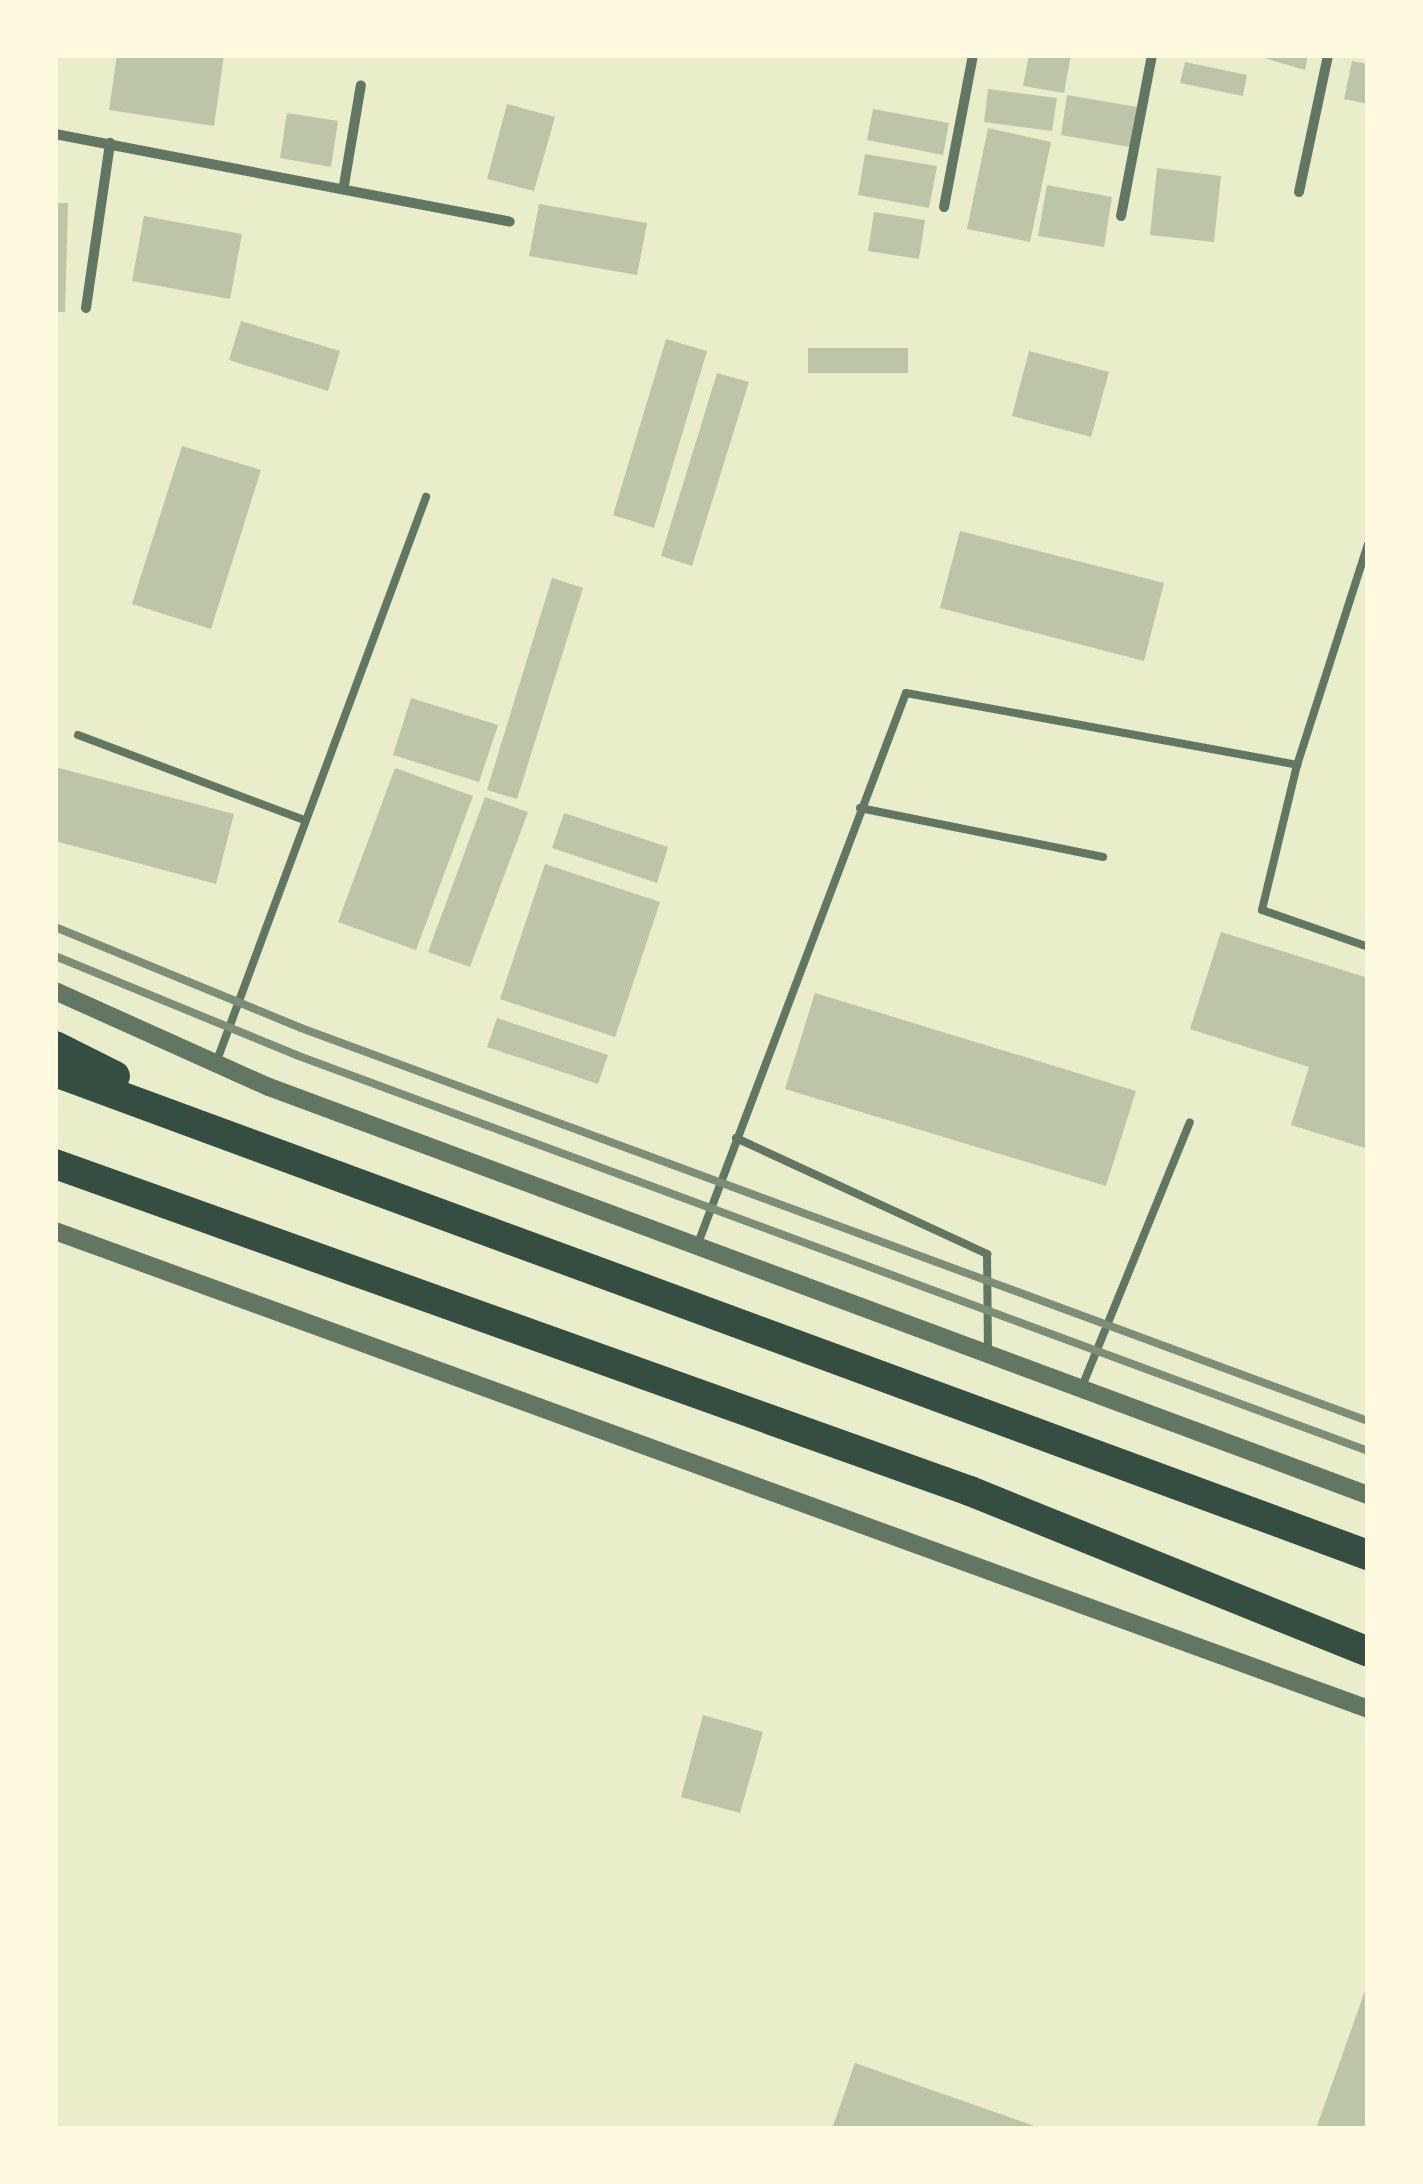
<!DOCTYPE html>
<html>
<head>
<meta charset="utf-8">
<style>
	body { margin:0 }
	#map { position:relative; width:1423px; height:2184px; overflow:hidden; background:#e9edc9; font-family:"Fira Sans Condensed",sans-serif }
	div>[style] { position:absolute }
	.building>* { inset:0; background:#bcc5a7 }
	.service>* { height:8px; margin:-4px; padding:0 4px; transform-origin:4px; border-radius:4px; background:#617663 }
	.minor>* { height:10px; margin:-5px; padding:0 5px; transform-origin:5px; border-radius:5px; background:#617663 }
	.tertiary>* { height:18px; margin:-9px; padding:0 9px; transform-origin:9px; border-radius:9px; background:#617663 }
	.motorway>* { height:30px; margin:-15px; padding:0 15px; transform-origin:15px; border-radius:15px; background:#344e41 }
	.rail>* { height:8px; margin:-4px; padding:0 4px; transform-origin:4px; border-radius:4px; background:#7c8e77 }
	span { translate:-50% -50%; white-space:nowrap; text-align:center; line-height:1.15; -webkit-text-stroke:8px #fefae0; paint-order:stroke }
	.frame { position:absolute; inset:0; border:58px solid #fefae0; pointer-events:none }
</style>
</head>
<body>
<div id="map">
	<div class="building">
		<div style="clip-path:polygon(117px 55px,224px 55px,214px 126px,109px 110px)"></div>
		<div style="clip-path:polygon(1029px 55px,1071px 55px,1064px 93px,1023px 86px)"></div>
		<div style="clip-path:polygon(1254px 55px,1308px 55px,1305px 70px)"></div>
		<div style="clip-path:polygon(1352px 61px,1368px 64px,1368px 104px,1344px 99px)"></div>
		<div style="clip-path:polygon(1185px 62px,1247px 75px,1243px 96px,1180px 83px)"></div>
		<div style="clip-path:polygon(988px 89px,1057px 98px,1052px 131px,984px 122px)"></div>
		<div style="clip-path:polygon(1067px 95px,1137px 107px,1130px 147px,1061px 135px)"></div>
		<div style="clip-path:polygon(507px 104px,555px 117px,534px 191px,487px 179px)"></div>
		<div style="clip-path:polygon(873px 109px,949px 123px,943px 155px,867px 140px)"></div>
		<div style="clip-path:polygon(287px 113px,338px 121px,331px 167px,280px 158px)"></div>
		<div style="clip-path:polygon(988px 128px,1051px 142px,1030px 242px,967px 229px)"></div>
		<div style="clip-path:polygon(865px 154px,937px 166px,929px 208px,858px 195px)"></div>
		<div style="clip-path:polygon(1157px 168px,1221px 176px,1214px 242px,1150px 235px)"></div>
		<div style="clip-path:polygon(1047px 185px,1112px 197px,1104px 247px,1038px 236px)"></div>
		<div style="clip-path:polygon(55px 203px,68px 203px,65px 312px,55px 312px)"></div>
		<div style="clip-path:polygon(539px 204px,647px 223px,637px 275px,529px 256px)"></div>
		<div style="clip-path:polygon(874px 212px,925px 220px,919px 259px,868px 251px)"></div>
		<div style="clip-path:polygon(144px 216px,242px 234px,230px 299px,132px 281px)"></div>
		<div style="clip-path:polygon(241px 321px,340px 351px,328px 391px,229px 360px)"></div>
		<div style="clip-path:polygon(666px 339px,707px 351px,654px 528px,613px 515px)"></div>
		<div style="clip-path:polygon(808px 348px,908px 348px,908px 373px,808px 373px)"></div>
		<div style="clip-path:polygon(1029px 351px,1109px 372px,1091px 437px,1012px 416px)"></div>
		<div style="clip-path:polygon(717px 373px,749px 382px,692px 566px,661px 556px)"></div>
		<div style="clip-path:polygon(182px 446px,261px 470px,211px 629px,132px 604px)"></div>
		<div style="clip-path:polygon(960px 531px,1164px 583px,1144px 661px,940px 608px)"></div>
		<div style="clip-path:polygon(552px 578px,583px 588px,517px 799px,487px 790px)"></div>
		<div style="clip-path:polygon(411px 698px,498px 725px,479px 782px,393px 755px)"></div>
		<div style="clip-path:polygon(55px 767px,234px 814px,216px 884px,55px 841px)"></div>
		<div style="clip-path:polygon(395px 768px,473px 796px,416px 950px,338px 922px)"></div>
		<div style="clip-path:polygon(485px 797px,528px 812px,470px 967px,428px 952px)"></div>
		<div style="clip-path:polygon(564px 813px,668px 847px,657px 883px,552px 848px)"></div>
		<div style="clip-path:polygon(545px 864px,660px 902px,615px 1037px,500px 999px)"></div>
		<div style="clip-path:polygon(1221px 932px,1368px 978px,1368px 1149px,1291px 1125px,1309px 1067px,1190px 1029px)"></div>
		<div style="clip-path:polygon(815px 993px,1136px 1091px,1106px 1186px,785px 1089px)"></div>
		<div style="clip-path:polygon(497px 1018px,608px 1055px,598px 1084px,487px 1047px)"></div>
		<div style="clip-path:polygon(703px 1715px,763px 1732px,740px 1813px,681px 1797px)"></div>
		<div style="clip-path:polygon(1367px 1985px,1368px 2129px,1316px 2129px)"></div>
		<div style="clip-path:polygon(855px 2063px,1040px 2128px,1040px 2129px,832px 2129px)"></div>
	</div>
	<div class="service">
		<div style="left:1368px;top:544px;width:232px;rotate:107.8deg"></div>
		<div style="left:1297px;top:765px;width:149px;rotate:103.6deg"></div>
		<div style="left:1262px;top:910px;width:112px;rotate:19.2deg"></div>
		<div style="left:78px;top:735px;width:241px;rotate:20.6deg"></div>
		<div style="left:860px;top:808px;width:248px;rotate:11.4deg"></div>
		<div style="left:216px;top:1063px;width:604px;rotate:-69.64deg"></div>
		<div style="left:736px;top:1138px;width:277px;rotate:24.8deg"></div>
		<div style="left:987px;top:1254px;width:99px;rotate:89.4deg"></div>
		<div style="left:697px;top:1246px;width:591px;rotate:-69.3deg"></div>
		<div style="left:906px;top:693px;width:398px;rotate:10.4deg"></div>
		<div style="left:1081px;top:1389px;width:288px;rotate:-67.8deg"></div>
	</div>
	<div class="minor">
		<div style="left:55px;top:134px;width:463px;rotate:10.9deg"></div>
		<div style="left:344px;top:185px;width:101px;rotate:-80.4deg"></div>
		<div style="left:1299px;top:192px;width:140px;rotate:-78deg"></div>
		<div style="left:944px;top:207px;width:155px;rotate:-79.2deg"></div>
		<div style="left:1121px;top:216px;width:164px;rotate:-79.1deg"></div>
		<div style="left:86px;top:308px;width:167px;rotate:-81.7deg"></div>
	</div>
	<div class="tertiary">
		<div style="left:55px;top:991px;width:235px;rotate:24.2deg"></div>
		<div style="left:269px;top:1087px;width:1172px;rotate:20.37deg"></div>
		<div style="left:55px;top:1231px;width:1397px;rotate:20deg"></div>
	</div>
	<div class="motorway">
		<div style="left:55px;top:1046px;width:67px;rotate:26.6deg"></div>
		<div style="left:55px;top:1072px;width:1399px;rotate:20.2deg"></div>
		<div style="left:55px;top:1164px;width:972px;rotate:19.67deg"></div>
		<div style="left:970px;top:1491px;width:429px;rotate:22deg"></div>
	</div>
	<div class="rail">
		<div style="left:55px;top:927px;width:266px;rotate:22.3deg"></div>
		<div style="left:301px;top:1028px;width:1137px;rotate:20.22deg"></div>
		<div style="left:55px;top:956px;width:261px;rotate:22.3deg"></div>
		<div style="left:296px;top:1055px;width:1143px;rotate:20.27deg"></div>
	</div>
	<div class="frame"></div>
</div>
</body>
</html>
